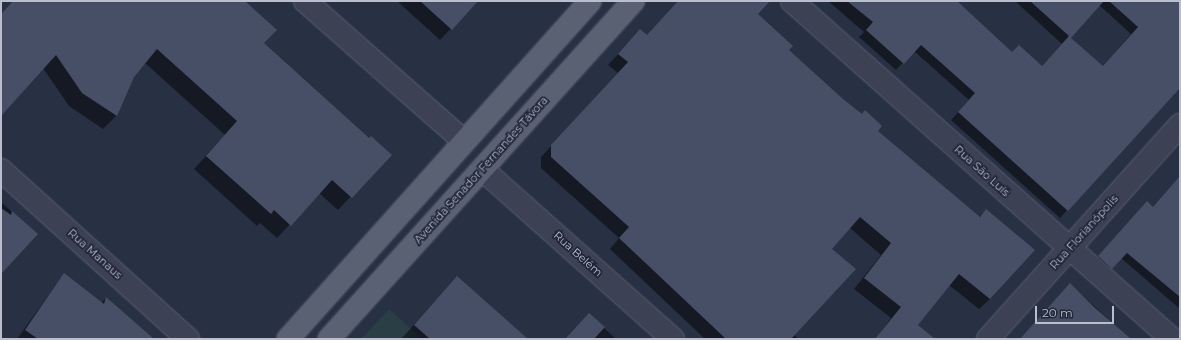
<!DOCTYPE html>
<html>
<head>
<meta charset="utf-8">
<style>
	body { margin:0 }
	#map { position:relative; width:1181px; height:340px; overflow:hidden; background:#283044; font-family:Montserrat,sans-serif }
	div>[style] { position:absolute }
	.green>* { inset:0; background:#2a3e45 }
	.shadow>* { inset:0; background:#0007 }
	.building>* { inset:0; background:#474f66 }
	.roads { filter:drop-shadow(0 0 1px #5b6071) drop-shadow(0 0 1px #5b6071) }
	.street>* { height:22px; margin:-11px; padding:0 11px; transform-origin:11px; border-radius:11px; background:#3c4253 }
	.primary>* { height:22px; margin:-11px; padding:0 11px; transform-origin:11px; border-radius:11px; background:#5a6173 }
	span { translate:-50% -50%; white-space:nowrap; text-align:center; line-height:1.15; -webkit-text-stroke:3.5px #212739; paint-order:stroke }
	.street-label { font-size:11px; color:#babecd }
	.frame { position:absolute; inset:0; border:2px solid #babecd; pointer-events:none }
	.scale { position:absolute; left:1035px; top:306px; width:79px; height:18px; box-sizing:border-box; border:2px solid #babecd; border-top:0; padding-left:5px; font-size:12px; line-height:14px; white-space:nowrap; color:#babecd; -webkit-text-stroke:3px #212739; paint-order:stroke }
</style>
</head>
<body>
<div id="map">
	<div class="green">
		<div style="clip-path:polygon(389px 309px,422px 339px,361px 339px)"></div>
	</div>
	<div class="shadow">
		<div style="clip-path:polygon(13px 1px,244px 1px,263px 43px,369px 140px,390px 155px,338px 210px,319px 193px,277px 238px,260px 223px,257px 226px,194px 169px,225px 135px,145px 63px,133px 76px,116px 116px,103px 129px,69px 106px,43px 68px,1px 113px,1px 14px)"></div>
		<div style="clip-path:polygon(397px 1px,477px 1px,440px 40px)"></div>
		<div style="clip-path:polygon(680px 1px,752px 1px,757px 14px,788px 50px,877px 131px,979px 217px,986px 210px,990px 299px,979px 309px,949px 285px,917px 326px,934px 339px,876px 339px,891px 318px,854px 289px,881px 255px,850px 228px,831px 249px,794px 335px,799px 339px,705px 339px,610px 249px,619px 238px,541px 168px,541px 157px,618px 73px,608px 65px,630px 41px,647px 36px)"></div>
		<div style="clip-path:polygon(evenodd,828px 1px,956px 1px,1012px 53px,1041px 67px,1062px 44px,1015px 1px,1180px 1px,1180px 86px,1060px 218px,951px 120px,969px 100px,914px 51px,896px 70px,859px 37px,864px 32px,828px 1px,1099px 5px,1131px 34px,1103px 67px,1069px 38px,1099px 5px)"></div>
		<div style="clip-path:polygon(1180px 177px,1180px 309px,1121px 258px,1105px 274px,1093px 263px,1141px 209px,1153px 208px)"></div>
		<div style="clip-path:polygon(1px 202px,37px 234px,1px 273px)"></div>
		<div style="clip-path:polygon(64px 274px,101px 303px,106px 298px,152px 339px,17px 339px)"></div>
		<div style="clip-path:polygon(457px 277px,526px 339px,402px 338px)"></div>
		<div style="clip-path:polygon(1070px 284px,1130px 339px,1022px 339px)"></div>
		<div style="clip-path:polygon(589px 314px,616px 339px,565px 339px)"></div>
	</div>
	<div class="building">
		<div style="clip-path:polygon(13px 1px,245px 1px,277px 30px,264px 43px,369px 138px,371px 136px,392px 155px,352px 198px,332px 180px,291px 226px,274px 210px,271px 214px,206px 156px,237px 121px,157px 49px,134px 77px,117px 116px,82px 93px,56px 55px,1px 116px,1px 14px)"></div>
		<div style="clip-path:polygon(420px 1px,478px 1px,452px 30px)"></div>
		<div style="clip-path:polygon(678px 1px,770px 1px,758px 14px,793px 46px,789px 50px,843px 99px,862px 114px,865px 110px,882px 126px,878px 131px,980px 217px,986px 209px,1035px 250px,990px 299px,959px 274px,918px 325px,935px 339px,875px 339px,901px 307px,864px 278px,891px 243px,860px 217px,832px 249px,856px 269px,791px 339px,726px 339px,619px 238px,629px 227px,551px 157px,551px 145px,628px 62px,618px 54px,640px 29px,647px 35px)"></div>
		<div style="clip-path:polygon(847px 1px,957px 1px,1012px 52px,1019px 45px,1042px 66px,1069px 36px,1030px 1px,1104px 1px,1071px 38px,1103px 66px,1138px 27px,1109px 1px,1180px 1px,1180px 88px,1068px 211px,958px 112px,975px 93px,921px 45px,904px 64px,866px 30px,873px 22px)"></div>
		<div style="clip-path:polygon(1180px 176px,1180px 297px,1127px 253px,1112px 269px,1098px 256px,1147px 201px,1153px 207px)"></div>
		<div style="clip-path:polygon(1px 208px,11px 215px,12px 211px,38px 234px,1px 274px)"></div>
		<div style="clip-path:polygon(64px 273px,104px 304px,106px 297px,154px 339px,38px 339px,25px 330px)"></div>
		<div style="clip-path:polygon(457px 276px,528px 339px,430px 339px,414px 325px)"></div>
		<div style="clip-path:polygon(1070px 283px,1094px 307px,1131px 339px,1020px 339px)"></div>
		<div style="clip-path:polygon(589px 313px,605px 327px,594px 339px,565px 339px)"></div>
	</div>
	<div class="roads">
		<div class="street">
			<div style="left:305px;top:1px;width:212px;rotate:41.4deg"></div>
			<div style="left:792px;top:1px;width:509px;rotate:41.65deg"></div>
			<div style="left:482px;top:169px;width:256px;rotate:41.7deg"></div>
			<div style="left:1px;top:170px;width:252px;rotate:42.1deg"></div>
			<div style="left:988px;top:339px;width:288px;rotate:-48.1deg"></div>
		</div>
		<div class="primary">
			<div style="left:288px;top:339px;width:453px;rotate:-48.2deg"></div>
			<div style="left:329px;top:339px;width:455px;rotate:-48deg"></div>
		</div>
	</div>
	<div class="street-label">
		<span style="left:481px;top:170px;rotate:-48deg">Avenida Senador Fernandes Távora</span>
		<span style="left:982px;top:171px;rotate:42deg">Rua São Luís</span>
		<span style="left:1084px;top:232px;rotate:-48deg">Rua Florianópolis</span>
		<span style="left:95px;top:254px;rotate:42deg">Rua Manaus</span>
		<span style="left:578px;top:254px;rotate:42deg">Rua Belém</span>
	</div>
	<div class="frame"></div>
	<div class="scale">20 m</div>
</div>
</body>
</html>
